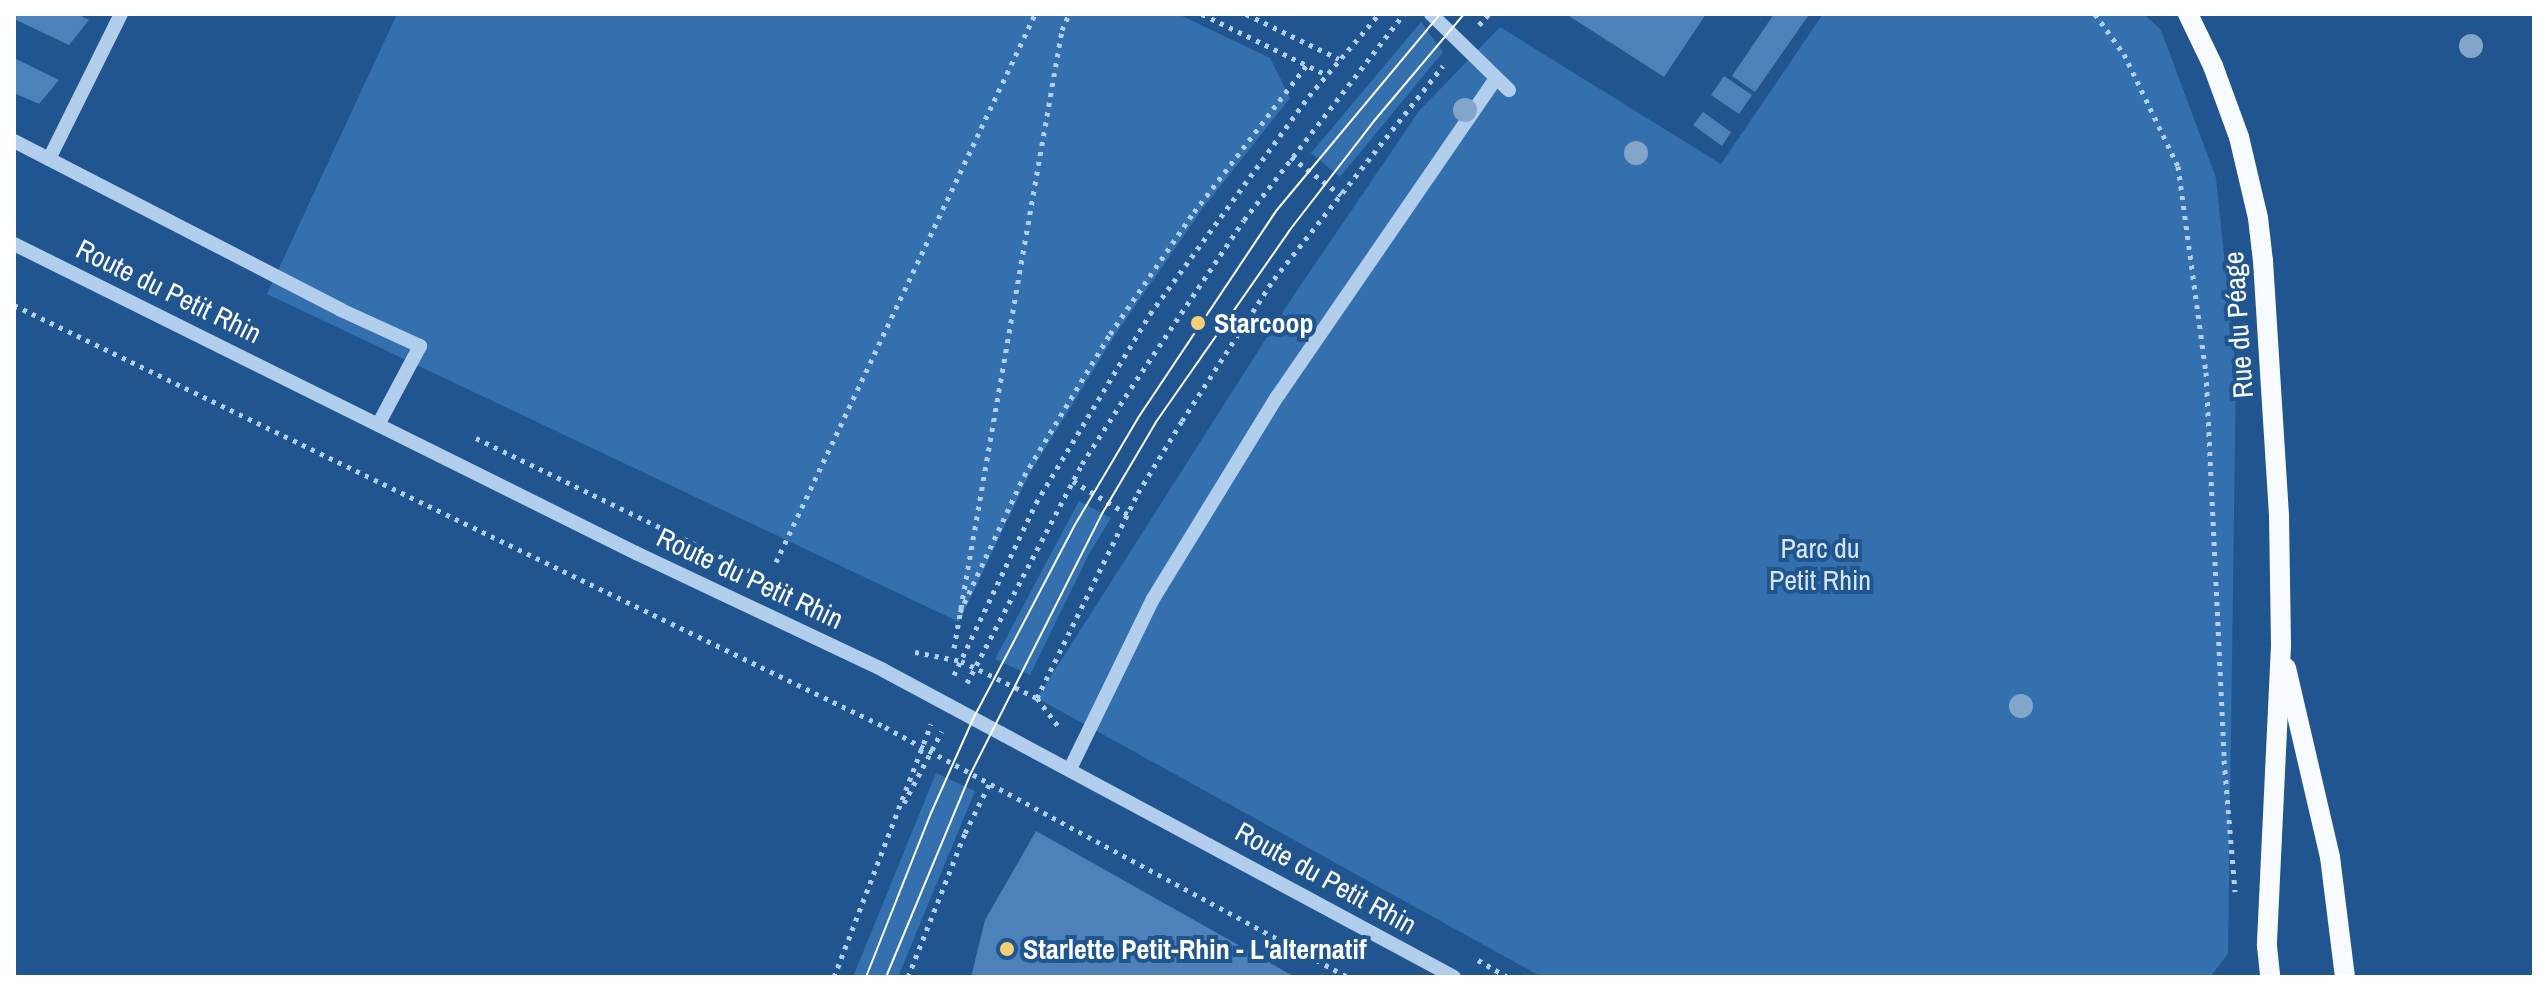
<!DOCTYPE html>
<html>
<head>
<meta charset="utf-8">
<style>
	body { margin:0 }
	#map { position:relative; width:2548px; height:991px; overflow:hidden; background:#205590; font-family:"Archivo Narrow",sans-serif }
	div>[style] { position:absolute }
	.green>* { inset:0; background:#346fae }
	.building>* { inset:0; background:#4d81b9 }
	.path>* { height:5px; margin-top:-2.5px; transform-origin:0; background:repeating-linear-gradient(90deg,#b1ceed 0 4px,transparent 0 10px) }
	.minor>* { height:14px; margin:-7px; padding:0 7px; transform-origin:7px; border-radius:7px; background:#b1ceed }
	.major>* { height:20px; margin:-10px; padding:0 10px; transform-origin:10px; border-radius:10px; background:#f7faff }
	.tram>* { height:2px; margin:-1px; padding:0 1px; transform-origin:1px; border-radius:1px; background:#fff }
	.trees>* { width:24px; height:24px; margin:-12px; border-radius:50%; background:#84a5ca }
	.dots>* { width:22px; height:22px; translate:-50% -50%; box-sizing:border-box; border:4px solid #205590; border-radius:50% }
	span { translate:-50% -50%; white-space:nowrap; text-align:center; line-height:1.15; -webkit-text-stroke:8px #205590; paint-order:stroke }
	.street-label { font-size:28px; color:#fff }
	.poi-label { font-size:28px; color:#fff; font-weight:700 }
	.left { translate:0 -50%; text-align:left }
	.park-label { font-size:28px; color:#d6e7f9 }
	.frame { position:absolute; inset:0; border:16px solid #fff; pointer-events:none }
</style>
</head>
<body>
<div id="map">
	<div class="green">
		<div style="clip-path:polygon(397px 14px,1178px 14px,1270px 58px,1290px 98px,1203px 208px,1115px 335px,1029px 475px,959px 622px,267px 294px)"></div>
		<div style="clip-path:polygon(1823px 14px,2144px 14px,2161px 30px,2216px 178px,2236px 369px,2228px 954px,2210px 977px,1542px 977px,1037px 698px,1292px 298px,1419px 111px,1500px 27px,1721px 164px)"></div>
		<div style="clip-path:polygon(1421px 22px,1443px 52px,1340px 177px,1311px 153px)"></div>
		<div style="clip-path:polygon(1079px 501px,1111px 518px,1089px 554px,1030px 675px,995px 659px)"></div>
		<div style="clip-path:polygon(936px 773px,975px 791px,898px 977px,853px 977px)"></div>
	</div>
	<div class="building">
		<div style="clip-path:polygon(14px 14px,77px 14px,89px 20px,69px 45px,14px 19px)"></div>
		<div style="clip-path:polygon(1566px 14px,1706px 14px,1664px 77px)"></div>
		<div style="clip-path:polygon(1774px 14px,1808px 16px,1755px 92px,1732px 76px)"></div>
		<div style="clip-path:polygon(14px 58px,59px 80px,39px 104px,14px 93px)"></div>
		<div style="clip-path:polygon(1724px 76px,1752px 95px,1739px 114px,1711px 95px)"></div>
		<div style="clip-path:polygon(1703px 112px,1731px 132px,1722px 146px,1693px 125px)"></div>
		<div style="clip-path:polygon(1036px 831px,1295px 977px,971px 977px,985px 920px)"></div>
	</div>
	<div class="path">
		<div style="left:1202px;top:14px;width:139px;rotate:26deg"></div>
		<div style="left:1246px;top:14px;width:103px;rotate:25.8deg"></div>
		<div style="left:2095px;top:14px;width:49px;rotate:54.1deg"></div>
		<div style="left:2124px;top:54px;width:124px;rotate:64.3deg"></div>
		<div style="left:2178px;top:166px;width:208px;rotate:82.3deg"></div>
		<div style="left:2206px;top:372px;width:388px;rotate:87.3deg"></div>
		<div style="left:2224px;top:760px;width:132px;rotate:85.2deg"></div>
		<div style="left:1479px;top:25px;width:15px;rotate:-48deg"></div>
		<div style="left:1291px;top:157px;width:63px;rotate:37.2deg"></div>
		<div style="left:14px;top:305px;width:968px;rotate:25.85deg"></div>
		<div style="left:885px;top:727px;width:526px;rotate:28.37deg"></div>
		<div style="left:476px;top:438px;width:382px;rotate:25.9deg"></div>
		<div style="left:1073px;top:481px;width:66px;rotate:31.3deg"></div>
		<div style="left:776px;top:562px;width:606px;rotate:-64.7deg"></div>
		<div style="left:960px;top:612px;width:150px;rotate:-64.8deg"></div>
		<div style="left:1024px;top:476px;width:166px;rotate:-58.8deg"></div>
		<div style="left:1110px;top:334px;width:148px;rotate:-55.5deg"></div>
		<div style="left:1194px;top:212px;width:185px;rotate:-52.5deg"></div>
		<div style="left:954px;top:648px;width:627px;rotate:-80.09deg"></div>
		<div style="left:1062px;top:30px;width:17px;rotate:-66deg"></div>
		<div style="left:915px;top:652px;width:47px;rotate:11.1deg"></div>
		<div style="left:961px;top:661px;width:85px;rotate:26deg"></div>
		<div style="left:1037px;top:698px;width:39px;rotate:53deg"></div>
		<div style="left:954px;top:675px;width:191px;rotate:-64.5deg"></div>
		<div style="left:1036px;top:503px;width:221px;rotate:-58.9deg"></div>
		<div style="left:1150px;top:314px;width:270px;rotate:-53.9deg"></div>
		<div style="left:1309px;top:96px;width:108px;rotate:-49.5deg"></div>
		<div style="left:967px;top:683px;width:247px;rotate:-62.3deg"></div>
		<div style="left:1082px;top:464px;width:90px;rotate:-57.2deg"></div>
		<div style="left:1131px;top:388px;width:202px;rotate:-56.1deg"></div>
		<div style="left:1244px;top:220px;width:261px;rotate:-52.2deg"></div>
		<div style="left:1037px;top:698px;width:229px;rotate:-63.8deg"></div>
		<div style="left:1138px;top:493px;width:84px;rotate:-58.6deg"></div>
		<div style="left:1182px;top:421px;width:169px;rotate:-57.1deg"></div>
		<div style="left:1274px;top:279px;width:272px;rotate:-51.6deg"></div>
		<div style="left:904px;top:803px;width:81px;rotate:-62.2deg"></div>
		<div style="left:1478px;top:960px;width:34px;rotate:30deg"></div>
		<div style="left:834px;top:977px;width:271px;rotate:-69deg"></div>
		<div style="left:908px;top:977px;width:155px;rotate:-68.4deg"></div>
		<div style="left:965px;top:833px;width:54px;rotate:-63.4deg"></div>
	</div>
	<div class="minor">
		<div style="left:1431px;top:14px;width:109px;rotate:44.3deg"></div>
		<div style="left:14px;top:141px;width:368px;rotate:27.3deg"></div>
		<div style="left:341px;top:310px;width:87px;rotate:24.5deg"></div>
		<div style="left:420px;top:346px;width:89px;rotate:118deg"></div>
		<div style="left:49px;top:159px;width:162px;rotate:-63.6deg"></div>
		<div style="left:14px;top:244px;width:695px;rotate:26.42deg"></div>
		<div style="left:636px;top:553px;width:273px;rotate:25.3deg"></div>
		<div style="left:883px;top:670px;width:648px;rotate:28.26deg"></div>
		<div style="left:1070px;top:769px;width:189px;rotate:-64deg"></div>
		<div style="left:1153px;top:599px;width:237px;rotate:-58.5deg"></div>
		<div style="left:1277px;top:397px;width:387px;rotate:-55.5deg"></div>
	</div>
	<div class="major">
		<div style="left:2188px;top:14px;width:58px;rotate:64.3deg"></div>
		<div style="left:2213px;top:66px;width:76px;rotate:69.9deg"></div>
		<div style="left:2239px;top:137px;width:83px;rotate:76.8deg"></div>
		<div style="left:2258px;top:218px;width:43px;rotate:83.4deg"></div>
		<div style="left:2263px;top:261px;width:256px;rotate:86.4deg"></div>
		<div style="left:2279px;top:516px;width:129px;rotate:89.1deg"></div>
		<div style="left:2281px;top:645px;width:301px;rotate:92.7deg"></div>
		<div style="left:2267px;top:946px;width:31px;rotate:84deg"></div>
		<div style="left:2286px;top:668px;width:194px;rotate:76.9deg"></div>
		<div style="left:2330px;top:857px;width:121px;rotate:82.9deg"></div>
	</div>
	<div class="tram">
		<div style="left:866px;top:977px;width:176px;rotate:-68.4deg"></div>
		<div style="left:931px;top:813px;width:103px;rotate:-65.9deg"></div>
		<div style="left:973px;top:719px;width:221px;rotate:-62.3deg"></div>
		<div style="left:1076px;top:523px;width:122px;rotate:-59.4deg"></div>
		<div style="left:1138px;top:418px;width:249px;rotate:-56.3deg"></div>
		<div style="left:1276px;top:211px;width:256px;rotate:-50.2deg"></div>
		<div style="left:886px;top:977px;width:219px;rotate:-67.4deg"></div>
		<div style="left:970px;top:775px;width:295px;rotate:-63.2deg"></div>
		<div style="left:1103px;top:512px;width:104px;rotate:-59.5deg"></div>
		<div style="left:1156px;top:422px;width:233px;rotate:-55.1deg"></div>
		<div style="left:1289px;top:231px;width:139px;rotate:-52.3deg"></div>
		<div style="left:1374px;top:121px;width:140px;rotate:-49.9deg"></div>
	</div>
	<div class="trees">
		<div style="left:2471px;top:46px"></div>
		<div style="left:1465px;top:110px"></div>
		<div style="left:1636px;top:153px"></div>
		<div style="left:2021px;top:706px"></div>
	</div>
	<div class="dots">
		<div style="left:1198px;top:323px;background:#face72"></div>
		<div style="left:1007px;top:949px;background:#face72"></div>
	</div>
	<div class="street-label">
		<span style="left:169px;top:291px;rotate:26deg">Route du Petit Rhin</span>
		<span style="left:2238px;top:325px;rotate:-94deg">Rue du Péage</span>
		<span style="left:750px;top:578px;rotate:25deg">Route du Petit Rhin</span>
		<span style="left:1326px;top:878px;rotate:29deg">Route du Petit Rhin</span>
	</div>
	<div class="poi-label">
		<span class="left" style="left:1214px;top:323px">Starcoop</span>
		<span class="left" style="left:1023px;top:949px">Starlette Petit-Rhin - L'alternatif</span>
	</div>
	<div class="park-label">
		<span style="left:1820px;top:564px">Parc du<br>Petit Rhin</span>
	</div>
	<div class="frame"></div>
</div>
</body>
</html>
